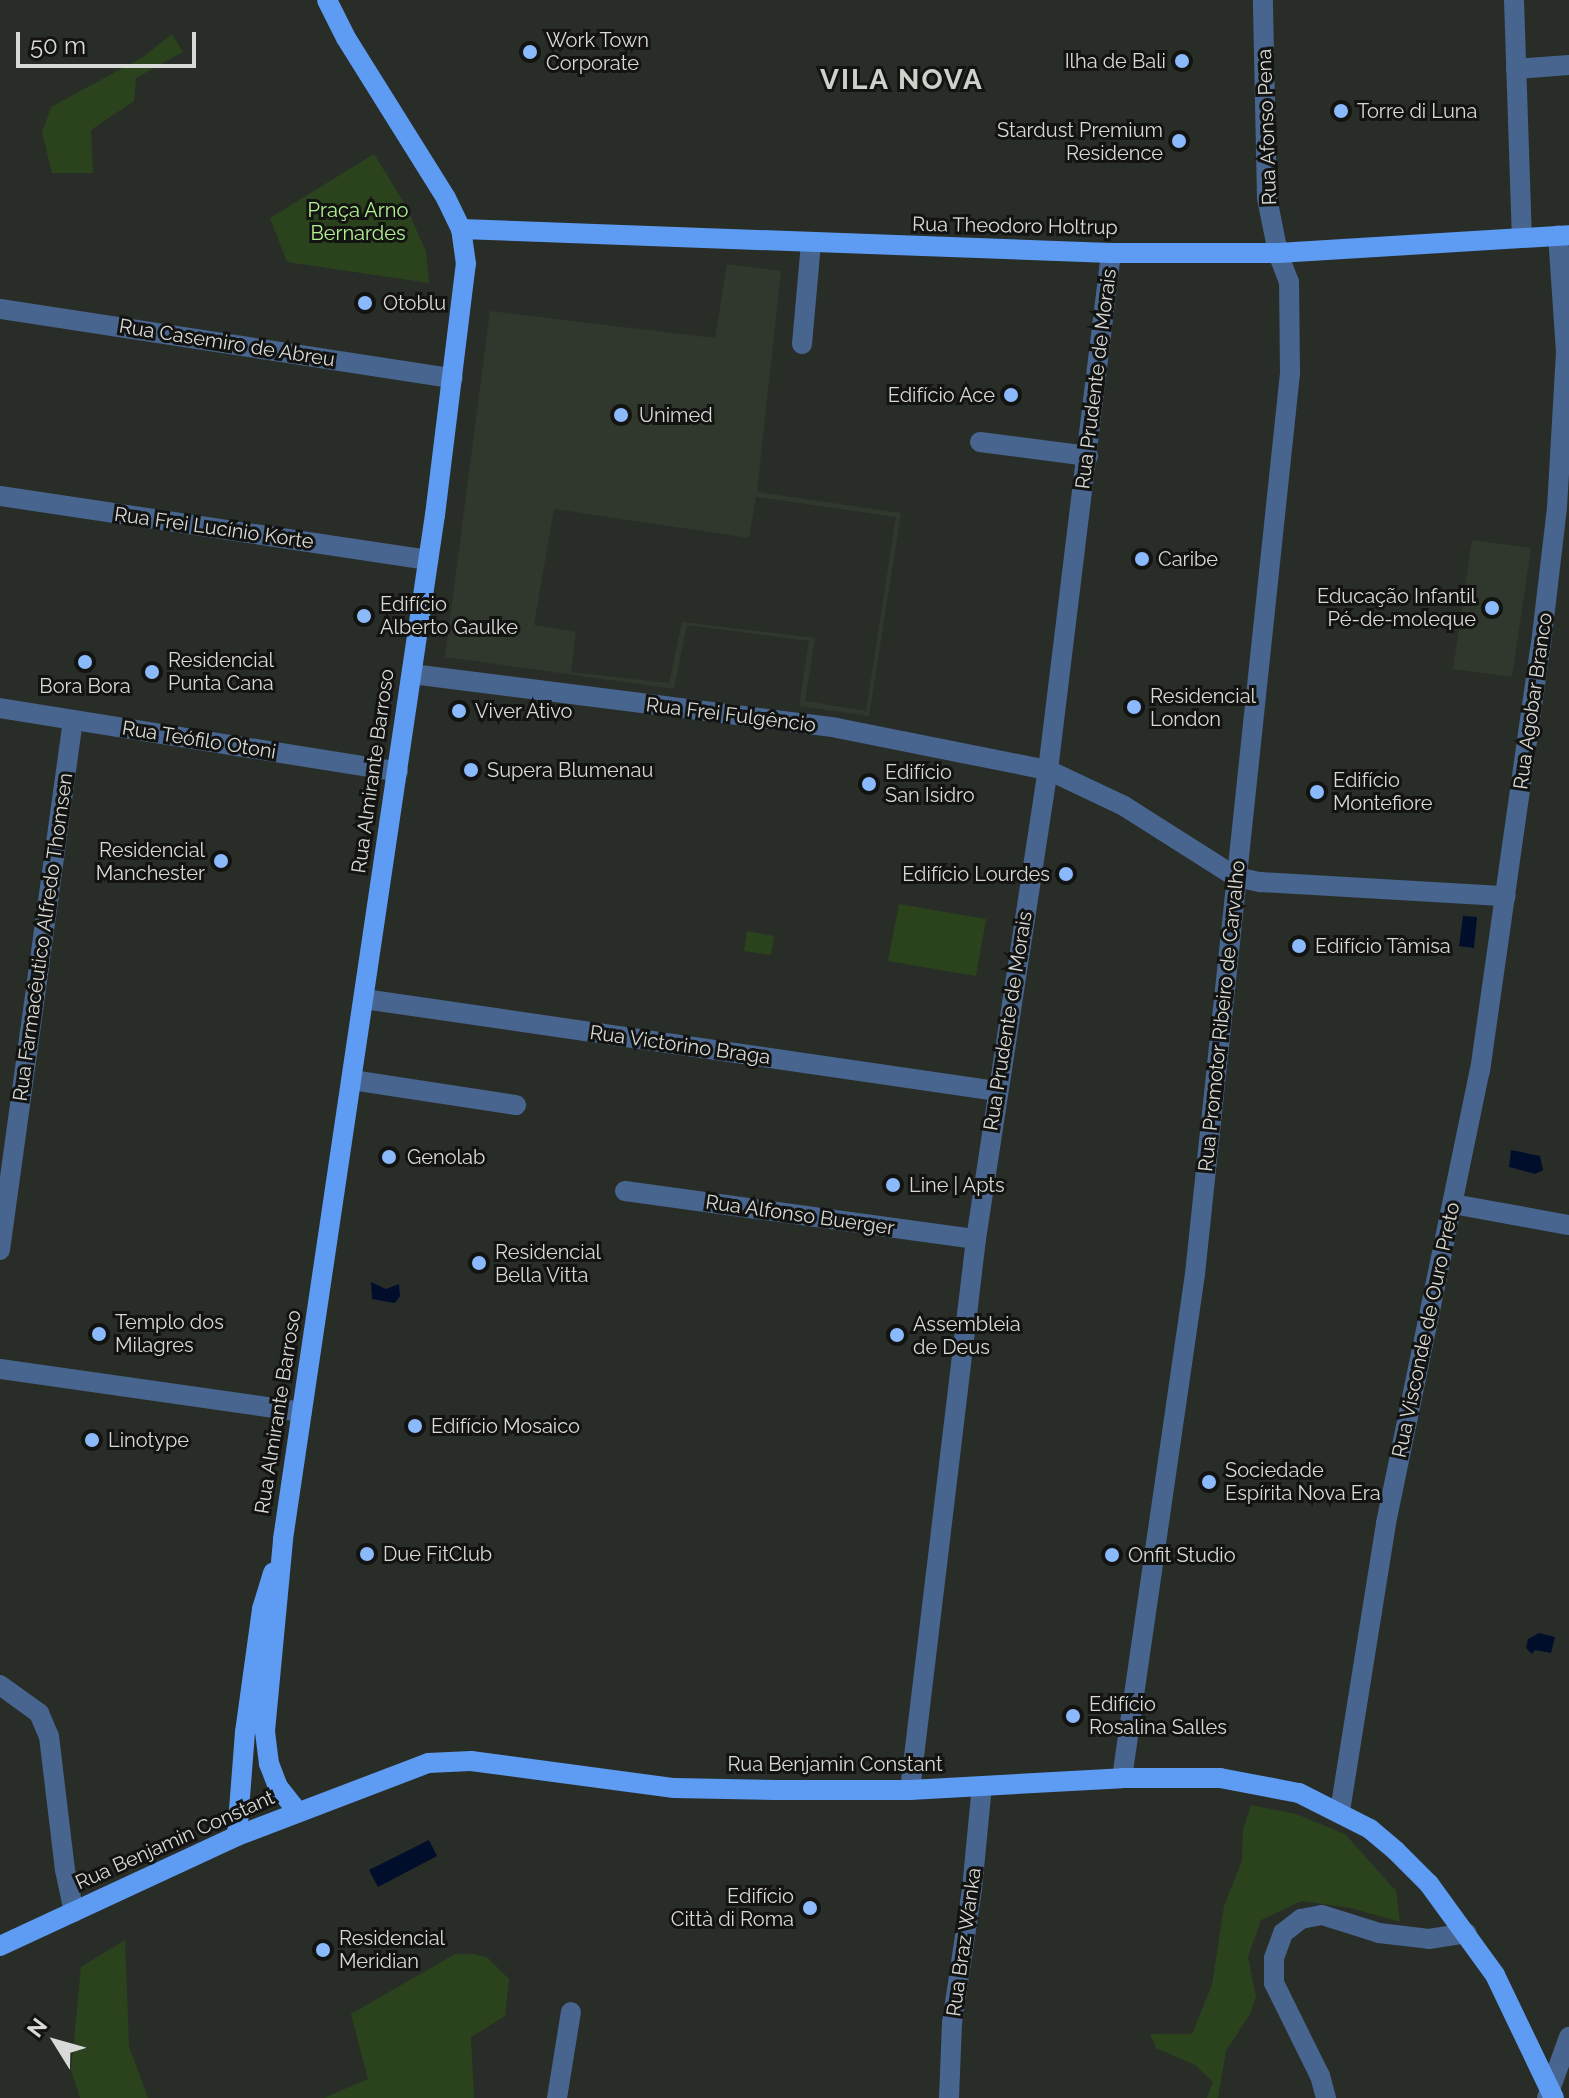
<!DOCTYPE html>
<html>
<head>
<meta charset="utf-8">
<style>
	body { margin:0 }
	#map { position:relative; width:1569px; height:2098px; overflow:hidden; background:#292d28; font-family:Raleway,sans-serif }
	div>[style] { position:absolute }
	.built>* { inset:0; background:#30372d }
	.green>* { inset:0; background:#2b431d }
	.water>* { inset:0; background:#000e2c }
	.minor>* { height:20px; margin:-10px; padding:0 10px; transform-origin:10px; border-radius:10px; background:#47658e }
	.major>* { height:20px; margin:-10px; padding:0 10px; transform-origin:10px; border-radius:10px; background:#5e9bf2 }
	.dots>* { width:22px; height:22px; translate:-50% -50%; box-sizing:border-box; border:4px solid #131412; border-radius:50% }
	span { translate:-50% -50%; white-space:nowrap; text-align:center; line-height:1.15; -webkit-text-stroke:6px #131412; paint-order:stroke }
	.poi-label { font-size:20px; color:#d8dad7 }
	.left { translate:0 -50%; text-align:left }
	.right { translate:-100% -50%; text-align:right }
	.street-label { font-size:20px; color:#d8dad7 }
	.park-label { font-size:20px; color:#b2f192 }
	.district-label { font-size:28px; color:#ccd1ca; font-weight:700; letter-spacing:2px }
	.north { position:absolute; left:16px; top:2002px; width:80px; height:80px; -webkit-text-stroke:6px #131412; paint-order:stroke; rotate:307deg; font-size:22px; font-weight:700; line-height:32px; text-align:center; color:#d8dad7 }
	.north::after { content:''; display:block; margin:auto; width:28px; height:36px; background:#d8dad7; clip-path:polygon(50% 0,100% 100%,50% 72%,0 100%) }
	.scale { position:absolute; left:16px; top:32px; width:180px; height:36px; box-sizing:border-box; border:4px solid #d8dad7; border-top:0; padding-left:10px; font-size:24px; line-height:28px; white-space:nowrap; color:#d8dad7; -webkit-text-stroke:6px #131412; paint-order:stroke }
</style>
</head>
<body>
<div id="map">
	<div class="built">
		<div style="clip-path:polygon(evenodd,727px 264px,781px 271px,757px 492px,901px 513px,869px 716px,799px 706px,809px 641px,687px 625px,674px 689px,445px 657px,490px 311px,715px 338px,727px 264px,756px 497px,896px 517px,866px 711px,805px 701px,815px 638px,682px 622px,669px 683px,571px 672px,576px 632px,534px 625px,554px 509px,749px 538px,756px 497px)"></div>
		<div style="clip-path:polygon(1472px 540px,1531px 548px,1512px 677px,1453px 669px)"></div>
	</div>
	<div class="green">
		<div style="clip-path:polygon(172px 34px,183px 52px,136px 78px,134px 101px,91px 130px,93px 173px,52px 173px,42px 132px,51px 107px,143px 57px)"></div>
		<div style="clip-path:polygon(374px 154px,406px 206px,426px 252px,429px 283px,287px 262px,270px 218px)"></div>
		<div style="clip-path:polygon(899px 904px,986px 919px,976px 976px,888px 961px)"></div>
		<div style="clip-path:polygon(747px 931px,774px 936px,771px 955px,744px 951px)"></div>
		<div style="clip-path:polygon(1251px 1805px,1296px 1814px,1345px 1834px,1396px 1891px,1400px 1922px,1351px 1908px,1302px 1901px,1261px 1920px,1248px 1957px,1256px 1997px,1250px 2014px,1226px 2051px,1218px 2098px,1207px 2098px,1213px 2082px,1195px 2065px,1156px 2048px,1150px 2034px,1192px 2034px,1212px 1985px,1224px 1906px,1242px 1861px,1243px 1829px)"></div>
		<div style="clip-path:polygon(125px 1940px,129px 2046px,148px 2098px,80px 2098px,71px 2070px,81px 1967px)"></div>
		<div style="clip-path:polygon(455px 1954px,474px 1954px,488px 1958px,509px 1979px,505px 2016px,471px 2037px,474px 2098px,324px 2098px,368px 2079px,351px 2014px)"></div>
	</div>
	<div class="water">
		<div style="clip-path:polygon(1463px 916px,1477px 917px,1474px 948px,1459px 946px)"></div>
		<div style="clip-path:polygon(1511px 1150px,1540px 1156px,1543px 1170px,1535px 1174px,1509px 1167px)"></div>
		<div style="clip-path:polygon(371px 1282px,386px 1289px,399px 1284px,400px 1296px,395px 1303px,372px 1299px)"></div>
		<div style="clip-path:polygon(1539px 1633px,1555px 1637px,1551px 1653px,1535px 1650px,1532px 1654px,1526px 1648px,1528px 1639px)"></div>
		<div style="clip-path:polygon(429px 1840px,437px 1856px,378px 1887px,369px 1870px)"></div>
	</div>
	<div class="minor">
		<div style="left:1514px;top:0;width:237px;rotate:88.1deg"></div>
		<div style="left:1516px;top:69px;width:53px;rotate:-4.3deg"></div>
		<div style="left:0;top:309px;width:458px;rotate:8.7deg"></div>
		<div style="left:802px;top:344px;width:101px;rotate:-84.9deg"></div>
		<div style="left:980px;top:442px;width:109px;rotate:7.4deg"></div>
		<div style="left:0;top:496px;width:433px;rotate:8.5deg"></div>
		<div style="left:412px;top:674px;width:428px;rotate:7.2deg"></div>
		<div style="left:837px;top:728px;width:215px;rotate:11.3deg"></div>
		<div style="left:1048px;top:770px;width:84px;rotate:25.3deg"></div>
		<div style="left:1124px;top:806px;width:133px;rotate:32.4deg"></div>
		<div style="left:1236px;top:877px;width:25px;rotate:12deg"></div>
		<div style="left:1260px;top:882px;width:246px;rotate:3.3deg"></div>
		<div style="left:0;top:708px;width:403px;rotate:9.1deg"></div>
		<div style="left:364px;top:999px;width:640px;rotate:8.27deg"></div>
		<div style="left:352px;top:1080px;width:166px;rotate:8.7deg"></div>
		<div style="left:625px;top:1191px;width:354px;rotate:7.8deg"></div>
		<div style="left:1453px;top:1204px;width:118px;rotate:10.3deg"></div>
		<div style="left:0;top:1250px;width:535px;rotate:-82.16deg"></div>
		<div style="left:0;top:1369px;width:305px;rotate:8.1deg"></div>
		<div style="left:0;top:1685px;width:48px;rotate:35.7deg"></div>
		<div style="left:39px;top:1713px;width:25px;rotate:67deg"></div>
		<div style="left:49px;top:1736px;width:135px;rotate:83.2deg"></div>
		<div style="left:65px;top:1870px;width:43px;rotate:77.9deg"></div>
		<div style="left:1122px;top:1778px;width:509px;rotate:-81.76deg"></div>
		<div style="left:1195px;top:1274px;width:906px;rotate:-83.98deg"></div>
		<div style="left:1290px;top:373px;width:91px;rotate:-90.6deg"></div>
		<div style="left:1289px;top:282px;width:31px;rotate:-111deg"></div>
		<div style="left:1278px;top:253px;width:56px;rotate:-101.3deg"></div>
		<div style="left:1267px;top:198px;width:198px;rotate:-91.2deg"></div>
		<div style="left:910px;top:1790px;width:555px;rotate:-83.17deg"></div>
		<div style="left:976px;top:1239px;width:474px;rotate:-81.3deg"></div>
		<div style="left:1048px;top:770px;width:521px;rotate:-83.05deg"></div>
		<div style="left:1340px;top:1811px;width:292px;rotate:-80.9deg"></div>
		<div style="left:1386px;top:1523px;width:462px;rotate:-78.3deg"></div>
		<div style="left:1480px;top:1071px;width:431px;rotate:-81.9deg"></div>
		<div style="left:1541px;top:644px;width:137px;rotate:-83.3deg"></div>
		<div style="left:1557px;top:508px;width:156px;rotate:-86.7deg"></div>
		<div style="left:1566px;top:352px;width:117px;rotate:-93.9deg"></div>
		<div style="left:557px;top:2098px;width:87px;rotate:-80.8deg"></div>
		<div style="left:949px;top:2098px;width:75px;rotate:-87.7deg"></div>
		<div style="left:952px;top:2023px;width:135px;rotate:-81.5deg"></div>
		<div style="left:972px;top:1889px;width:103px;rotate:-84.5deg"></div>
		<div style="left:1326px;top:2098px;width:23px;rotate:-105deg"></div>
		<div style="left:1320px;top:2076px;width:104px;rotate:-116.3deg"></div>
		<div style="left:1274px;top:1983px;width:25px;rotate:-90deg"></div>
		<div style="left:1274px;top:1958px;width:27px;rotate:-70deg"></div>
		<div style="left:1283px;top:1933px;width:23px;rotate:-38deg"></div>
		<div style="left:1301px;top:1919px;width:21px;rotate:-11deg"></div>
		<div style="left:1322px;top:1915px;width:60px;rotate:17.5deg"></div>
		<div style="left:1379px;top:1933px;width:50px;rotate:6.8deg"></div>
		<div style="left:1429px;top:1939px;width:38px;rotate:-9deg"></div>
		<div style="left:1547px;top:2098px;width:65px;rotate:-70.2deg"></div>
	</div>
	<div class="major">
		<div style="left:461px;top:229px;width:650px;rotate:2.11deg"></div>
		<div style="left:1111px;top:253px;width:167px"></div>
		<div style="left:1278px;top:253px;width:292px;rotate:-3.5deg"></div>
		<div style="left:297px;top:1811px;width:31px;rotate:-128deg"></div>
		<div style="left:278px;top:1787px;width:25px;rotate:-111deg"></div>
		<div style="left:269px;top:1764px;width:33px;rotate:-97deg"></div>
		<div style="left:265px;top:1731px;width:193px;rotate:-84.6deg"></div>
		<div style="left:283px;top:1539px;width:1035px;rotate:-81.56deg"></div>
		<div style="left:435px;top:515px;width:253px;rotate:-83deg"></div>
		<div style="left:466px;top:264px;width:35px;rotate:-98deg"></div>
		<div style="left:461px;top:229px;width:34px;rotate:-116deg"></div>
		<div style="left:446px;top:198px;width:189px;rotate:-122deg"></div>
		<div style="left:346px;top:38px;width:42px;rotate:-116.6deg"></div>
		<div style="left:237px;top:1836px;width:104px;rotate:-85.6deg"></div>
		<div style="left:245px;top:1732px;width:124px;rotate:-82.1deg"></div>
		<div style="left:262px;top:1609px;width:38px;rotate:-73deg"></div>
		<div style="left:0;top:1946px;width:261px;rotate:-24.9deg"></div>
		<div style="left:237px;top:1836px;width:204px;rotate:-20.9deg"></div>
		<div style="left:428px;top:1763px;width:43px;rotate:-2.7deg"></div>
		<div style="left:471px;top:1761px;width:205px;rotate:7.6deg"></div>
		<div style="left:674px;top:1788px;width:101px;rotate:1.1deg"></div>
		<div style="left:775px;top:1790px;width:135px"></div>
		<div style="left:910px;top:1790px;width:212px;rotate:-3.2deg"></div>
		<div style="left:1122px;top:1778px;width:98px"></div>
		<div style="left:1220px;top:1778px;width:80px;rotate:10.8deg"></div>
		<div style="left:1299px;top:1793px;width:80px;rotate:26.9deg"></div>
		<div style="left:1370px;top:1829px;width:34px;rotate:40deg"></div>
		<div style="left:1396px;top:1851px;width:47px;rotate:45deg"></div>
		<div style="left:1429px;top:1884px;width:112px;rotate:54deg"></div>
		<div style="left:1495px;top:1975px;width:136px;rotate:64.4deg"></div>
	</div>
	<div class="dots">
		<div style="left:530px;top:52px;background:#8bbafc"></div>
		<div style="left:1182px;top:61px;background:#8bbafc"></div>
		<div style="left:1341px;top:111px;background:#8bbafc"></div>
		<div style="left:1179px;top:141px;background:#8bbafc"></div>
		<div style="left:365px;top:303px;background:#8bbafc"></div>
		<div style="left:1011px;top:395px;background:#8bbafc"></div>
		<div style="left:621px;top:415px;background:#8bbafc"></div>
		<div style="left:1142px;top:559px;background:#8bbafc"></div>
		<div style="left:1492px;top:608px;background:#8bbafc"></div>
		<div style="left:364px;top:616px;background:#8bbafc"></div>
		<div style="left:85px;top:662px;background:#8bbafc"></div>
		<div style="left:152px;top:672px;background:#8bbafc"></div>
		<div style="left:1134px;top:707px;background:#8bbafc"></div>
		<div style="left:459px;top:711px;background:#8bbafc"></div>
		<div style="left:471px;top:770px;background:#8bbafc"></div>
		<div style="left:869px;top:784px;background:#8bbafc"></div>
		<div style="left:1317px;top:792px;background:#8bbafc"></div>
		<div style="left:221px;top:861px;background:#8bbafc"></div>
		<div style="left:1066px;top:874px;background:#8bbafc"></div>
		<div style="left:1299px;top:946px;background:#8bbafc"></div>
		<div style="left:389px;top:1157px;background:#8bbafc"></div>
		<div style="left:893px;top:1185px;background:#8bbafc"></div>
		<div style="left:479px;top:1263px;background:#8bbafc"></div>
		<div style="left:99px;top:1334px;background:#8bbafc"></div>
		<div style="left:897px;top:1335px;background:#8bbafc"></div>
		<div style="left:415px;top:1426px;background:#8bbafc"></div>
		<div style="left:92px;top:1440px;background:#8bbafc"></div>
		<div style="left:1209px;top:1482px;background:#8bbafc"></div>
		<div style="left:367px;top:1554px;background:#8bbafc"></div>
		<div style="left:1112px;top:1555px;background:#8bbafc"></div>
		<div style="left:1073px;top:1716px;background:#8bbafc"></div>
		<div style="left:810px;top:1908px;background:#8bbafc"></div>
		<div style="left:323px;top:1950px;background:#8bbafc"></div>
	</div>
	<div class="poi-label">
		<span class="left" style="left:546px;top:52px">Work Town<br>Corporate</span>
		<span class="right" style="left:1166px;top:61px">Ilha de Bali</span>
		<span class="left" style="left:1357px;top:111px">Torre di Luna</span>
		<span class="right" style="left:1163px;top:142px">Stardust Premium<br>Residence</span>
		<span class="left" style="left:383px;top:303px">Otoblu</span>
		<span class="right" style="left:995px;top:395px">Edifício Ace</span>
		<span class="left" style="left:639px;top:415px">Unimed</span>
		<span class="left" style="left:1158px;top:559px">Caribe</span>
		<span class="right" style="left:1476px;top:608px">Educação Infantil<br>Pé-de-moleque</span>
		<span class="left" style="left:380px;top:616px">Edifício<br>Alberto Gaulke</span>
		<span class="left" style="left:168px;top:672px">Residencial<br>Punta Cana</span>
		<span style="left:85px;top:686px">Bora Bora</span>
		<span class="left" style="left:1150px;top:708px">Residencial<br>London</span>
		<span class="left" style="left:475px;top:711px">Viver Ativo</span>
		<span class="left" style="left:487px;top:770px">Supera Blumenau</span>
		<span class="left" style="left:885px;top:784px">Edifício<br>San Isidro</span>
		<span class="left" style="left:1333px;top:792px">Edifício<br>Montefiore</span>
		<span class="right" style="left:205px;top:862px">Residencial<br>Manchester</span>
		<span class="right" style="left:1050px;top:874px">Edifício Lourdes</span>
		<span class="left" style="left:1315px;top:946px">Edifício Tâmisa</span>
		<span class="left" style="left:407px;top:1157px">Genolab</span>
		<span class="left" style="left:909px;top:1185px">Line | Apts</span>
		<span class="left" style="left:495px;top:1264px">Residencial<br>Bella Vitta</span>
		<span class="left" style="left:115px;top:1334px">Templo dos<br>Milagres</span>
		<span class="left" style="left:913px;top:1336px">Assembleia<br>de Deus</span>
		<span class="left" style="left:431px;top:1426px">Edifício Mosaico</span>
		<span class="left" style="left:108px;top:1440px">Linotype</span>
		<span class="left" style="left:1225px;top:1482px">Sociedade<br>Espírita Nova Era</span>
		<span class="left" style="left:383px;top:1554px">Due FitClub</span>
		<span class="left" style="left:1128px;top:1555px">Onfit Studio</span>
		<span class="left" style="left:1089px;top:1716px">Edifício<br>Rosalina Salles</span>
		<span class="right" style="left:794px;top:1908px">Edifício<br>Città di Roma</span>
		<span class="left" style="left:339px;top:1950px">Residencial<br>Meridian</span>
	</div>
	<div class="street-label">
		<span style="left:1267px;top:127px;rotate:-92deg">Rua Afonso Pena</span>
		<span style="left:1015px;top:226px;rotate:1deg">Rua Theodoro Holtrup</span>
		<span style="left:227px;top:343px;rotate:9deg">Rua Casemiro de Abreu</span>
		<span style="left:1096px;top:379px;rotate:-83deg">Rua Prudente de Morais</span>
		<span style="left:214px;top:528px;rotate:8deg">Rua Frei Lucínio Korte</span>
		<span style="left:1533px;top:701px;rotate:-82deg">Rua Agobar Branco</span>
		<span style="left:731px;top:715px;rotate:7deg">Rua Frei Fulgêncio</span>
		<span style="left:199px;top:740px;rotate:9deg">Rua Teófilo Otoni</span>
		<span style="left:373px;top:771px;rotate:-82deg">Rua Almirante Barroso</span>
		<span style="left:43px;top:937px;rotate:-82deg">Rua Farmacêutico Alfredo Thomsen</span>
		<span style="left:1222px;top:1016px;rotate:-84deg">Rua Promotor Ribeiro de Carvalho</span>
		<span style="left:1008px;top:1021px;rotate:-81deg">Rua Prudente de Morais</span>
		<span style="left:680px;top:1045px;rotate:8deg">Rua Victorino Braga</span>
		<span style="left:800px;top:1215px;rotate:8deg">Rua Alfonso Buerger</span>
		<span style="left:1426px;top:1330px;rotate:-78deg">Rua Visconde de Ouro Preto</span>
		<span style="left:278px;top:1412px;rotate:-81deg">Rua Almirante Barroso</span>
		<span style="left:835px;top:1764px">Rua Benjamin Constant</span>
		<span style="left:175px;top:1840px;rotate:-24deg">Rua Benjamin Constant</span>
		<span style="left:964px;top:1942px;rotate:-82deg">Rua Braz Wanka</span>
	</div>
	<div class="park-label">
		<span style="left:358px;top:222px">Praça Arno<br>Bernardes</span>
	</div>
	<div class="district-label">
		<span style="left:902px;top:80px">VILA NOVA</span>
	</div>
	<div class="north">N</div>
	<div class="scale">50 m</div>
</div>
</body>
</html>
